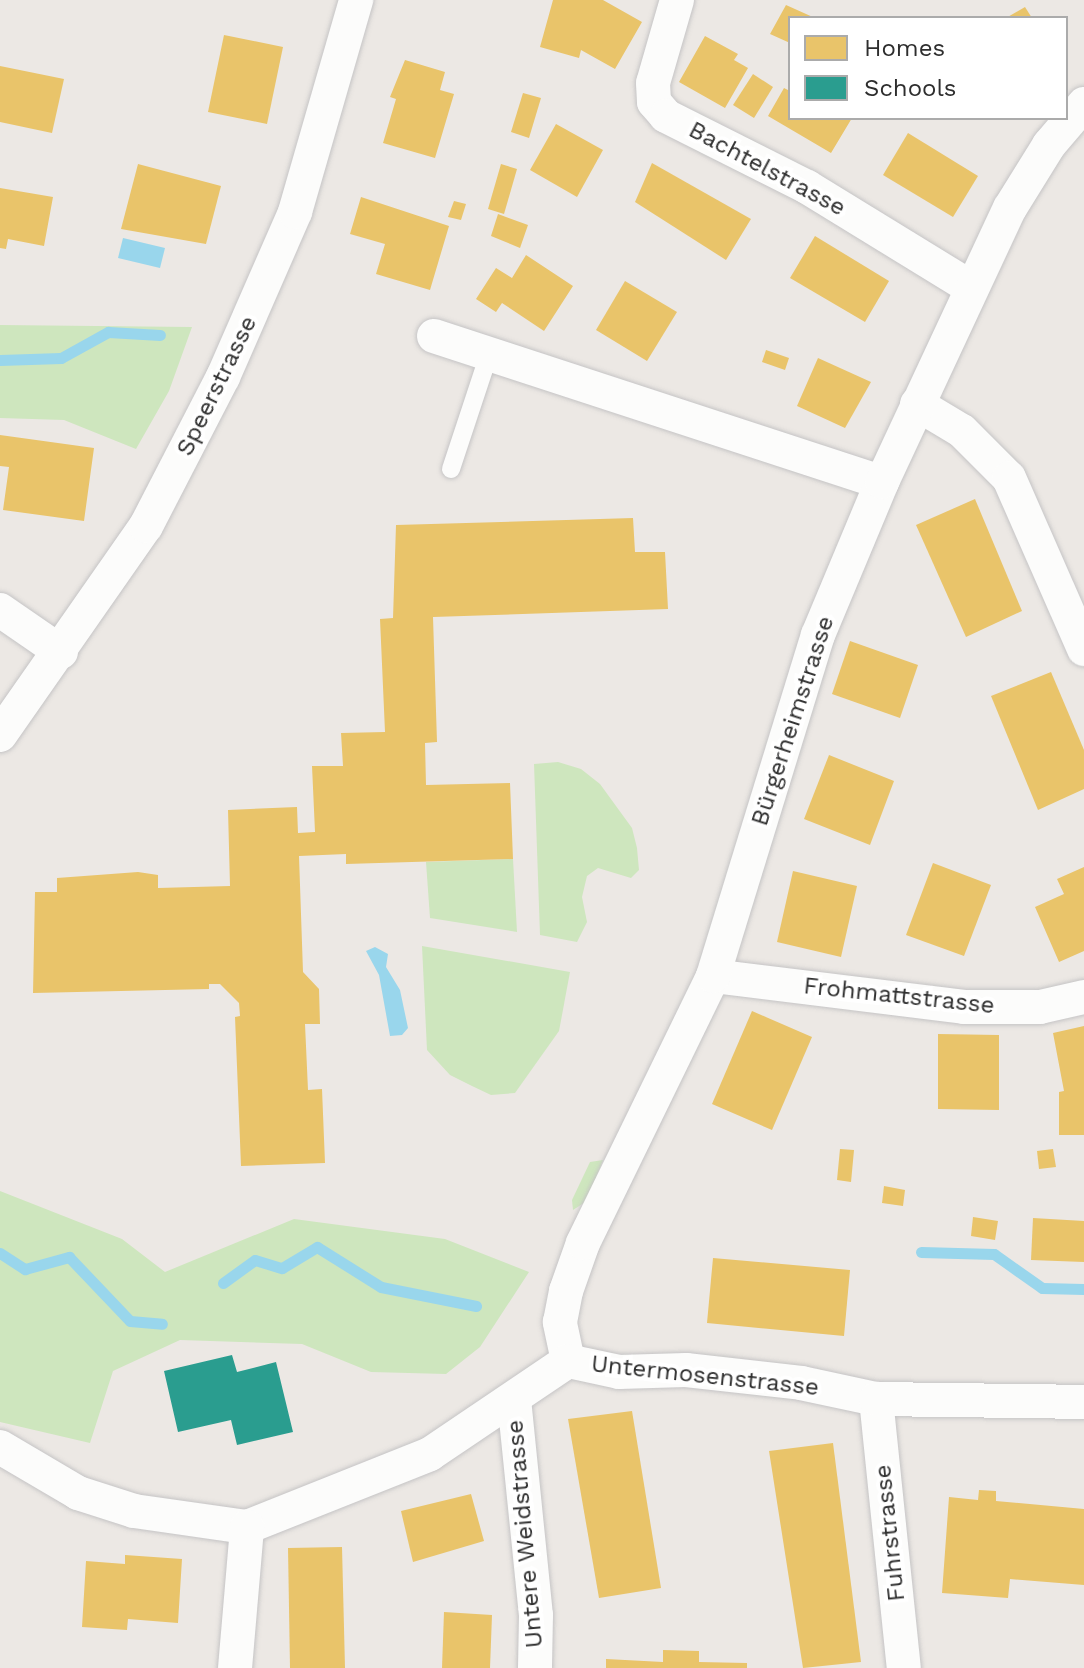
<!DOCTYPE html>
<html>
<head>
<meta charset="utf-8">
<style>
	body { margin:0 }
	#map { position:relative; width:1084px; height:1668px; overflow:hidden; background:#ece8e4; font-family:"Work Sans",sans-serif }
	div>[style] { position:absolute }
	.green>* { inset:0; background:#cee6be }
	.water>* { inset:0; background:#99d6ec }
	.homes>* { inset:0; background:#e9c46a }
	.schools>* { inset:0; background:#2a9d8f }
	.stream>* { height:11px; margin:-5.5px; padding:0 5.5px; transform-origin:5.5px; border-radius:5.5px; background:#99d6ec }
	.roads { filter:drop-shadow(0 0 2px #c5c4c5) drop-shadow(0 0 2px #c5c4c5) }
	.lane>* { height:18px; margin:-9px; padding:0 9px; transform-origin:9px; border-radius:9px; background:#fcfcfb }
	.street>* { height:34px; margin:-17px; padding:0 17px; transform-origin:17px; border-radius:17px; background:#fcfcfb }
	span { translate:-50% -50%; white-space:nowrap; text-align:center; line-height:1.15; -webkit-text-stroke:8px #fff; paint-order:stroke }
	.street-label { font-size:24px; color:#2e2e2e }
	.legend { position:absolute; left:788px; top:16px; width:280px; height:104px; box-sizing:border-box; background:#fff; border:2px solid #ababab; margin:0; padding:10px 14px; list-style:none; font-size:24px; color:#2e2e2e }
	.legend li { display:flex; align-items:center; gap:16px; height:40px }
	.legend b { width:40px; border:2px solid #ababab }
</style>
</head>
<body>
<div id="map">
	<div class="green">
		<div style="clip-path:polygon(0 325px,192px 327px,169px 391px,136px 449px,64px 420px,0 418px)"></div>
		<div style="clip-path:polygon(558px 762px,581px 769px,600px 784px,632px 828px,637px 848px,639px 870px,631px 878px,598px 868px,587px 876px,582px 897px,587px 922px,577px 942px,540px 935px,534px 764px)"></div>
		<div style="clip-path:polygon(513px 859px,517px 932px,430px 918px,426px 862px)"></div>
		<div style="clip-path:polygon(422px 946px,570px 972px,559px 1031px,515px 1093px,491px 1095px,472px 1086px,450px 1075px,427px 1050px)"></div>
		<div style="clip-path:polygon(603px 1160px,587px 1201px,573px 1210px,572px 1200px,590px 1162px)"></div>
		<div style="clip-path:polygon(0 1191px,122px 1239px,165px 1272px,294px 1219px,445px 1239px,529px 1272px,480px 1347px,446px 1374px,371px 1372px,302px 1344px,180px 1340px,113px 1371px,90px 1443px,0 1422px)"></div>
	</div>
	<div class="water">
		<div style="clip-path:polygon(123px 238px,165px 248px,160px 268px,118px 258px)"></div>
		<div style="clip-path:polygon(375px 947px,388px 954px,386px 967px,400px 990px,408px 1028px,402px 1035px,390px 1036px,379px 975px,366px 951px)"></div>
	</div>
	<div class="homes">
		<div style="clip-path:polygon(553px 0,603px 0,642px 22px,615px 69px,581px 50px,579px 58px,540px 47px)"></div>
		<div style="clip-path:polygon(786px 5px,815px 18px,790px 18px,790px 43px,770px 34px)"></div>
		<div style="clip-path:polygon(1025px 7px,1032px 18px,1006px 18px)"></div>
		<div style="clip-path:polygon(224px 35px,283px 47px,267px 124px,208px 112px)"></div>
		<div style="clip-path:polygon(705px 36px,738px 54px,734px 60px,748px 68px,725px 108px,679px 82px)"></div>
		<div style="clip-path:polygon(405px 60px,445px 72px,440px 90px,454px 94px,435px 158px,383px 143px,396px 99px,390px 97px)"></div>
		<div style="clip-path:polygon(0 66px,64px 79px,52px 133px,0 122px)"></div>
		<div style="clip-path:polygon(753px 74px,773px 87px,754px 118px,733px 105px)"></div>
		<div style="clip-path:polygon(784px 88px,790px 91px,790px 118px,852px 118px,831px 153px,768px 116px)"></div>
		<div style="clip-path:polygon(523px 93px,541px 98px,529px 138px,511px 132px)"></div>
		<div style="clip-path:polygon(556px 124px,603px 150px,577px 197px,530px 170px)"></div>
		<div style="clip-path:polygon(908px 133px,978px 176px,953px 217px,883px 175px)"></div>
		<div style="clip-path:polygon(652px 163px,751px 219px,726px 260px,635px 202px)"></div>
		<div style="clip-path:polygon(138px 164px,221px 186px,206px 244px,121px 229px)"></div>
		<div style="clip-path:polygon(501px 164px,517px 169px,504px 214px,488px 209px)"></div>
		<div style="clip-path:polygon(0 188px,53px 197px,44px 246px,8px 239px,6px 249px,0 248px)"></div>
		<div style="clip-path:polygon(361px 197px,449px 226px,430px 290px,376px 274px,385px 244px,350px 234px)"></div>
		<div style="clip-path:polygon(454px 201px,466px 204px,461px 220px,448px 217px)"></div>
		<div style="clip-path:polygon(498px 214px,528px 225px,520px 248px,491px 236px)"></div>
		<div style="clip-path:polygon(815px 236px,889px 281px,865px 322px,790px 278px)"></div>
		<div style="clip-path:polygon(526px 255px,573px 286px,544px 331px,502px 303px,496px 312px,476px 299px,496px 268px,512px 278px)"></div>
		<div style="clip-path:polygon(625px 281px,677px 312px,647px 361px,596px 330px)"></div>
		<div style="clip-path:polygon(766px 350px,789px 358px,785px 370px,762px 362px)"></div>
		<div style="clip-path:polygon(818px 358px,871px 382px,845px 428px,797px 406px)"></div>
		<div style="clip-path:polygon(0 435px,94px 448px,84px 521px,3px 510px,9px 467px,0 466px)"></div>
		<div style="clip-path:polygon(975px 499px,1022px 611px,966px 637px,916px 525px)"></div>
		<div style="clip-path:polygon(633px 518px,635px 552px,665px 552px,668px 609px,433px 617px,437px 742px,425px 743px,426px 785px,510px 783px,513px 859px,346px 864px,346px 854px,299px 856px,303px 972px,319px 989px,320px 1024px,305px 1024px,308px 1090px,322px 1089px,325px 1163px,241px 1166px,235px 1017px,240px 1016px,239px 1003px,220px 984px,209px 984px,209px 989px,33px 993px,35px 892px,57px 892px,57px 878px,138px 872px,158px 875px,158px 888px,230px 886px,228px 810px,297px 807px,298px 833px,315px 832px,312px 766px,343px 766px,341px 733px,385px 732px,380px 619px,393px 618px,396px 525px)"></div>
		<div style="clip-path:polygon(850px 641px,918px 665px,900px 718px,832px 694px)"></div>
		<div style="clip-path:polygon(1051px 672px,1084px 750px,1084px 789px,1038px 810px,991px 696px)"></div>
		<div style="clip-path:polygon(829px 755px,894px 781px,870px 845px,804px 819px)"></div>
		<div style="clip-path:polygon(933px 863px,991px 885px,964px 956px,906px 935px)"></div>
		<div style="clip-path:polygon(1084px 867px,1084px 951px,1059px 962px,1035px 907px,1064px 894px,1057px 879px)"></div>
		<div style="clip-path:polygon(793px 871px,857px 886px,841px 957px,777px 942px)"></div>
		<div style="clip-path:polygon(752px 1011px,812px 1037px,772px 1130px,712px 1104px)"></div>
		<div style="clip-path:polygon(1084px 1026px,1084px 1135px,1059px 1135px,1059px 1092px,1064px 1091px,1053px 1033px)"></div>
		<div style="clip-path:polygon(938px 1034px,999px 1035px,999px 1110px,938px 1109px)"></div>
		<div style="clip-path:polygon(840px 1149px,854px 1150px,851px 1182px,837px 1180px)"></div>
		<div style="clip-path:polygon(1053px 1149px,1056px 1167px,1039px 1169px,1037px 1151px)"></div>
		<div style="clip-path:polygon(884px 1186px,905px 1190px,903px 1206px,882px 1203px)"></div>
		<div style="clip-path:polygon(973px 1217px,998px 1221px,995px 1240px,971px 1236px)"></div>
		<div style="clip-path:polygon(1033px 1218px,1084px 1221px,1084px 1262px,1031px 1260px)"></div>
		<div style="clip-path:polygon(713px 1258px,850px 1270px,844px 1336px,707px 1323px)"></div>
		<div style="clip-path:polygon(632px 1411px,661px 1588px,599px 1598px,568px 1419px)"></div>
		<div style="clip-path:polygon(833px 1443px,861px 1662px,803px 1668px,769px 1451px)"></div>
		<div style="clip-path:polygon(979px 1490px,996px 1491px,996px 1501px,1084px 1509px,1084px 1585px,1010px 1579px,1008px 1598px,942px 1593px,949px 1497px,978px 1500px)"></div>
		<div style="clip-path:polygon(471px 1494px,484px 1541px,413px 1562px,401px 1511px)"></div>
		<div style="clip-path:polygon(342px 1547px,345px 1668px,290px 1668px,288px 1548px)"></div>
		<div style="clip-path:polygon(125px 1555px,182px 1559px,178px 1623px,128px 1619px,127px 1630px,82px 1627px,86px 1561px,125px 1564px)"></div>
		<div style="clip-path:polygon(444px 1612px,492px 1615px,490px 1668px,442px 1668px)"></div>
		<div style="clip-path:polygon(663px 1650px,699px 1651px,699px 1662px,747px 1663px,747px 1668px,606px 1668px,606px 1659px,663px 1662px)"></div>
	</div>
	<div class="schools">
		<div style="clip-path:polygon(232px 1355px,237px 1372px,276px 1362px,293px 1432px,237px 1445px,231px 1420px,178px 1432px,164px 1371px)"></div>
	</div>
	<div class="stream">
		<div style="left:0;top:360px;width:61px;rotate:-1.9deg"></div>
		<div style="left:61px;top:358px;width:54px;rotate:-29deg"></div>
		<div style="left:108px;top:332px;width:52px;rotate:3.3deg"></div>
		<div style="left:921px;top:1252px;width:73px;rotate:1.6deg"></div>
		<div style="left:994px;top:1254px;width:59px;rotate:35.3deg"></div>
		<div style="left:1042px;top:1288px;width:42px;rotate:1.4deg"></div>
		<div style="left:0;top:1253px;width:30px;rotate:33deg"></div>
		<div style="left:25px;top:1269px;width:46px;rotate:-15.3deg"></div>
		<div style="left:69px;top:1257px;width:88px;rotate:46.4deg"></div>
		<div style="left:130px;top:1321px;width:32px;rotate:5deg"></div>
		<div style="left:223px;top:1283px;width:39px;rotate:-36deg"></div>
		<div style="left:255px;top:1260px;width:28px;rotate:17deg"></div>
		<div style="left:282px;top:1268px;width:41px;rotate:-31deg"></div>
		<div style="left:317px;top:1247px;width:75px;rotate:32deg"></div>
		<div style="left:381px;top:1287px;width:97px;rotate:11.3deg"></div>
	</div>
	<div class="roads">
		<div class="lane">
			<div style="left:451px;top:469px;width:121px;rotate:-71.7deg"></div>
		</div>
		<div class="street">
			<div style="left:677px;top:0;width:86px;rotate:106.1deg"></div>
			<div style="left:653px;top:83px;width:19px;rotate:87deg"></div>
			<div style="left:654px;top:102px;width:18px;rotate:49deg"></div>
			<div style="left:666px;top:116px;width:158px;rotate:26.7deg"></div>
			<div style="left:807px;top:187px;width:193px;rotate:31.5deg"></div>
			<div style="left:434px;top:336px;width:471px;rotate:18.1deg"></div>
			<div style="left:917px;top:404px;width:52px;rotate:31deg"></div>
			<div style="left:962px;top:431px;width:66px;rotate:45deg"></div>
			<div style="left:1009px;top:478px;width:187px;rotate:66.3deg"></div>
			<div style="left:0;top:610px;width:74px;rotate:34.5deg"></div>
			<div style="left:0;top:735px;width:255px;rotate:-55.1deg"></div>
			<div style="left:146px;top:526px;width:168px;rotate:-62.7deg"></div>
			<div style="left:223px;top:377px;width:180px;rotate:-66.4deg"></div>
			<div style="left:295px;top:212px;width:221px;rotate:-73.9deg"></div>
			<div style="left:713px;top:976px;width:253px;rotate:7deg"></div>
			<div style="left:964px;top:1007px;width:76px"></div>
			<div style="left:1040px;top:1007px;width:45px;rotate:-12.8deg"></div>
			<div style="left:568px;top:1361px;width:40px;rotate:-102deg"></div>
			<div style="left:560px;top:1322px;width:32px;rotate:-79deg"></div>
			<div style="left:566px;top:1291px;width:51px;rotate:-70.5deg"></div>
			<div style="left:583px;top:1243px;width:297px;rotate:-64deg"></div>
			<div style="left:713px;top:976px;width:357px;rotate:-72.9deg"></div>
			<div style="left:818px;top:635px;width:166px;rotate:-67.3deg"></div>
			<div style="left:882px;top:482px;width:302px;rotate:-65deg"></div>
			<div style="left:1010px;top:208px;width:74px;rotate:-58.2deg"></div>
			<div style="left:1049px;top:145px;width:54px;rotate:-49.5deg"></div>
			<div style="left:514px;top:1399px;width:217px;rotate:84.2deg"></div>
			<div style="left:536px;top:1615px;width:53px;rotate:91.1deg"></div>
			<div style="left:876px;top:1399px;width:270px;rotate:84.1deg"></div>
			<div style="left:0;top:1447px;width:91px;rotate:30.5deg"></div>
			<div style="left:78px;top:1493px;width:59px;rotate:17.8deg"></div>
			<div style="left:134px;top:1511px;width:114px;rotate:8.1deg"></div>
			<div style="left:247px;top:1527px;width:197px;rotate:-21.7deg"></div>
			<div style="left:430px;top:1454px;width:166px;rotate:-34deg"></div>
			<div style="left:568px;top:1361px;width:52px;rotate:12.2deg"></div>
			<div style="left:619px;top:1372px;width:67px;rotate:-1.7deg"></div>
			<div style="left:686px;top:1370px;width:116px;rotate:6.4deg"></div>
			<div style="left:801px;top:1383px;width:77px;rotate:12deg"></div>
			<div style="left:876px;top:1399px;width:208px;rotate:0.8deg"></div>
			<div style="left:235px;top:1668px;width:142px;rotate:-85.1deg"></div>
		</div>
	</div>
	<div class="street-label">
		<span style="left:767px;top:169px;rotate:28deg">Bachtelstrasse</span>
		<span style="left:217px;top:386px;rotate:-64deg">Speerstrasse</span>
		<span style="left:793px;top:721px;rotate:-72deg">Bürgerheimstrasse</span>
		<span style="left:899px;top:996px;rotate:6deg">Frohmattstrasse</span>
		<span style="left:705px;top:1376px;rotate:6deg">Untermosenstrasse</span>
		<span style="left:890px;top:1533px;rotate:-96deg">Fuhrstrasse</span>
		<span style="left:525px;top:1534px;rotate:-95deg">Untere Weidstrasse</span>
	</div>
	<ul class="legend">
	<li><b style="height:22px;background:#e9c46a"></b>Homes</li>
	<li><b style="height:22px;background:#2a9d8f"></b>Schools</li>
	</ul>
</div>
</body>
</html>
